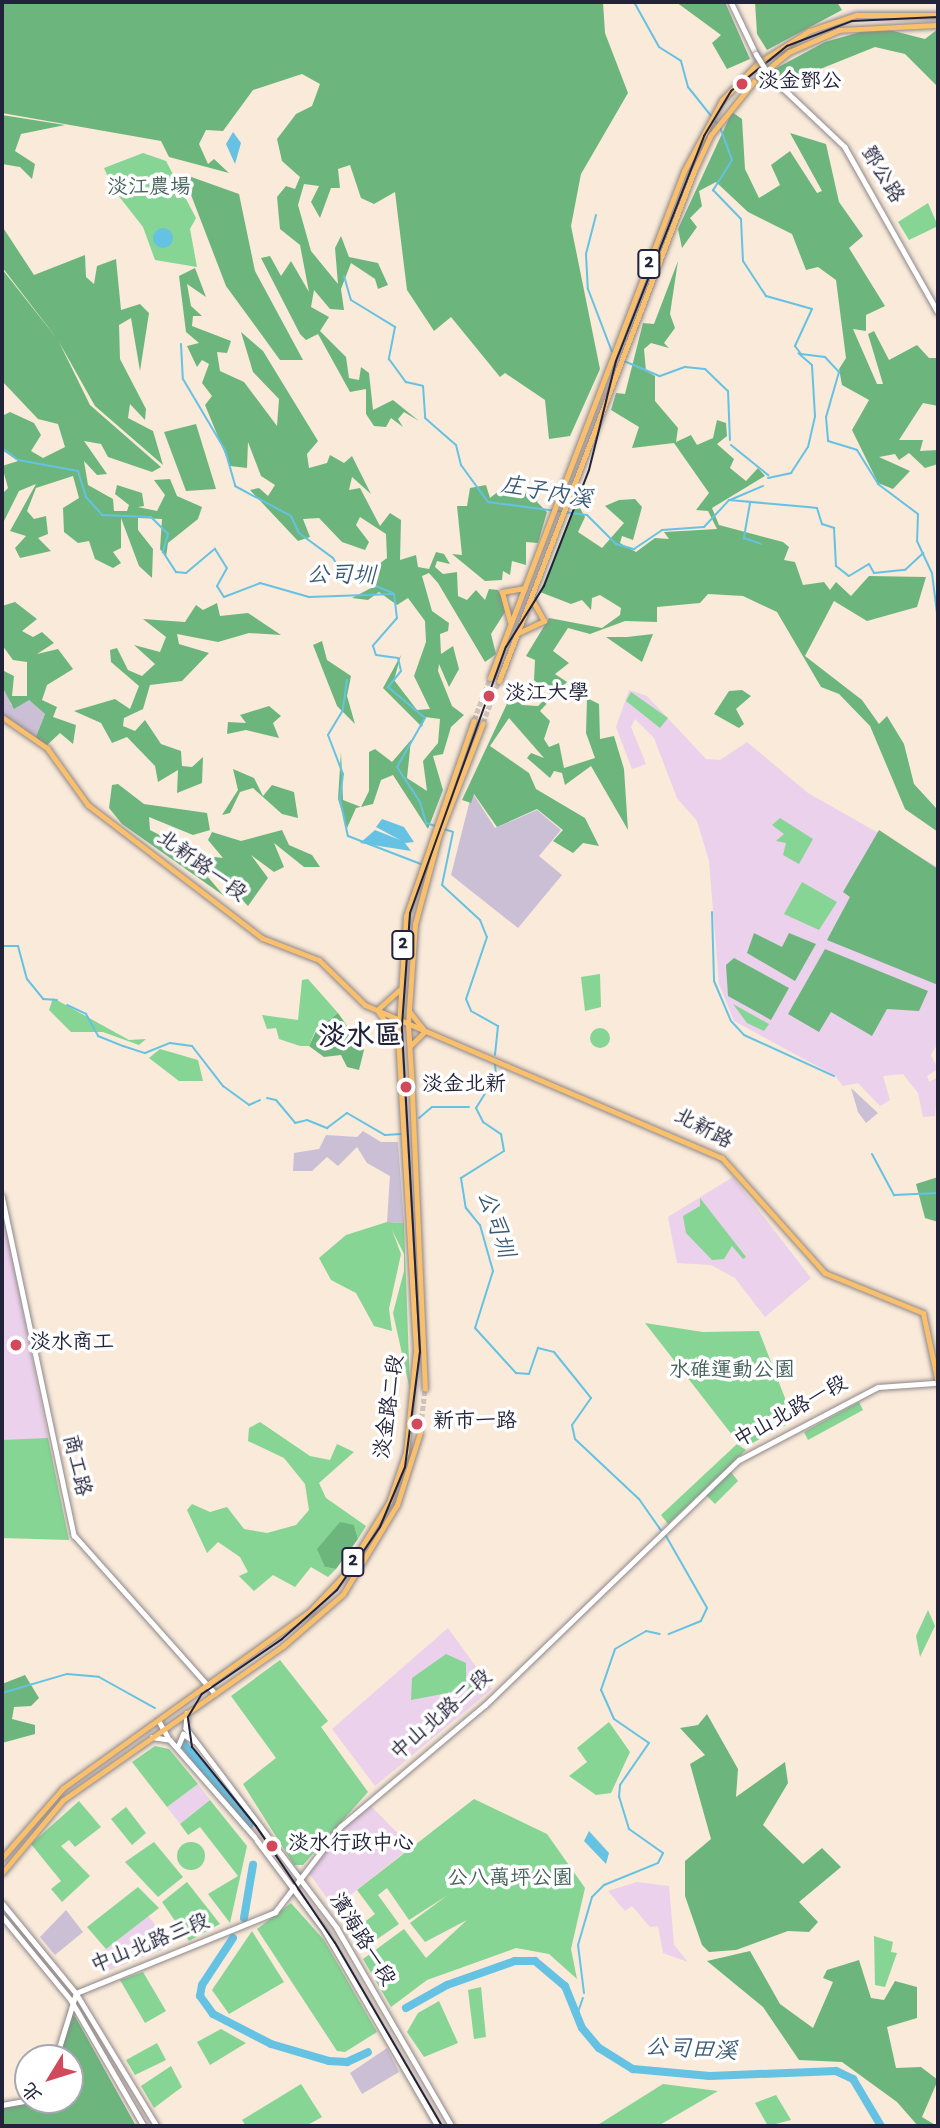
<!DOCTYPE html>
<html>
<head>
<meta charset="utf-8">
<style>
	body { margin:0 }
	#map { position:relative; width:940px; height:2128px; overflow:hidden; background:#f9ead9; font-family:"Gochi Hand","LXGW WenKai TC",sans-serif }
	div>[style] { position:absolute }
	.built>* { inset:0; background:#ebd1eb }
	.industrial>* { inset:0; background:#cbbfd5 }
	.green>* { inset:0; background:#86d594 }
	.round { border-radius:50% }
	.forest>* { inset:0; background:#6cb67e }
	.water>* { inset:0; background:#65c2e3 }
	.stream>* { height:2px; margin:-1px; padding:0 1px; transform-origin:1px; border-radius:1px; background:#65c2e3 }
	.river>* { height:8px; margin:-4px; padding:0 4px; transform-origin:4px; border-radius:4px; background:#65c2e3 }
	.major-tunnel>* { height:5px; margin-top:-2.5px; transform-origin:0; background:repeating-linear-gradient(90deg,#cec2b9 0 5px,transparent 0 7.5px) }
	.roads { filter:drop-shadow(0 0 2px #8e868a) drop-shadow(0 0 2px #8e868a) }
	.minor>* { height:4.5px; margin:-2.25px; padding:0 2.25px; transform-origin:2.25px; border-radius:2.25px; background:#fff }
	.major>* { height:5px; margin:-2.5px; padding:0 2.5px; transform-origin:2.5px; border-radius:2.5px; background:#f8bf6c }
	.tram>* { height:2px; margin:-1px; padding:0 1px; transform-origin:1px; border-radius:1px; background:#22223b }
	.bridges { filter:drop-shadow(0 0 2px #8e868a) drop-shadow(0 0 2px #8e868a) }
	.minor-bridge>* { height:4.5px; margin:-2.25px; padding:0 2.25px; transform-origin:2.25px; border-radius:2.25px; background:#fff }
	.dots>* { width:19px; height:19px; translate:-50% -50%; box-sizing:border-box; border:4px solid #fff; border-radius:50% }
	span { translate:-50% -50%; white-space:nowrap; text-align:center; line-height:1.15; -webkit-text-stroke:7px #fff; paint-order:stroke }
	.shield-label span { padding:2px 5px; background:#fff; border:2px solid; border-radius:5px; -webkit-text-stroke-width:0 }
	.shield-label { font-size:19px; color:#22223b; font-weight:700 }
	.poi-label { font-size:21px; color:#22223b }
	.left { translate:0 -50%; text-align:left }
	.street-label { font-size:21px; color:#22223b }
	.park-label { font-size:21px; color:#45615a }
	.water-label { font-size:23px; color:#395a76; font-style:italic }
	.district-label { font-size:28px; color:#22223b; font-weight:700 }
	.frame { position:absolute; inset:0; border:4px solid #22223b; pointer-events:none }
	.north { position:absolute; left:14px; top:2044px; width:70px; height:70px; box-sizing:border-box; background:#fff; border:2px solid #a7a7b1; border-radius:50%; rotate:232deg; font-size:19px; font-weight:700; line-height:28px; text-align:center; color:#22223b }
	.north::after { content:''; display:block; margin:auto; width:24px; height:32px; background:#d1495b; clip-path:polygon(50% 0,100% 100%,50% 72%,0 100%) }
</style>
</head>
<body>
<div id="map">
	<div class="built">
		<div style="clip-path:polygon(629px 690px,647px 696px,706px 759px,720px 760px,747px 742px,808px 793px,938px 867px,938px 1043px,931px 1055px,938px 1069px,927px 1076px,929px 1082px,938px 1077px,935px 1116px,923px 1117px,918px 1093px,903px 1074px,883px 1076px,890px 1100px,880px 1106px,858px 1083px,843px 1086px,835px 1076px,734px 1021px,719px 984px,709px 861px,697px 821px,677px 798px,654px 738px,635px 719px,631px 727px,646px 764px,632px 769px,616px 727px)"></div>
		<div style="clip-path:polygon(733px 1177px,811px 1278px,765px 1317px,735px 1278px,711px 1265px,677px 1263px,668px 1217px)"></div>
		<div style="clip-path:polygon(2px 1207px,48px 1438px,3px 1445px,2px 1440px)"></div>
		<div style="clip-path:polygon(448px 1628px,492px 1689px,375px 1786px,332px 1729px)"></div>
		<div style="clip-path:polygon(198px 1784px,210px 1800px,180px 1824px,167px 1807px)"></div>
		<div style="clip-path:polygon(371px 1806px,411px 1847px,334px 1908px,309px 1873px,342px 1828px)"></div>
		<div style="clip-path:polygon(637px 1882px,669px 1886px,674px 1945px,688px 1962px,663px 1953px,658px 1926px,650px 1927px,632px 1906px,625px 1911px,608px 1891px)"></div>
		<div style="clip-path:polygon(148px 1916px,172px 1946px,110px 1970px,98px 1955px)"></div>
	</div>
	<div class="industrial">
		<div style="clip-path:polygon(2px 674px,11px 705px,29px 700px,45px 714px,35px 739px,2px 719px)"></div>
		<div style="clip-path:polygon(472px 792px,495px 828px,537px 810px,561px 830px,539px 856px,562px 875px,518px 928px,451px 875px)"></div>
		<div style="clip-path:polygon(851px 1088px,878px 1113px,866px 1123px,858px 1112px)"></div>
		<div style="clip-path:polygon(363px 1131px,381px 1142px,398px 1142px,404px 1223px,387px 1222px,390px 1176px,367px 1163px,357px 1147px,338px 1166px,327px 1157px,312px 1171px,293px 1171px,294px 1153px,319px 1149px,326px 1135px,357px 1137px)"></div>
		<div style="clip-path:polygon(66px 1910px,83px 1932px,55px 1955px,40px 1937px)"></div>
		<div style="clip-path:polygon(387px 2048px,399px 2072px,362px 2094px,350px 2073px)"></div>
	</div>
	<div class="green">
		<div style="clip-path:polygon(143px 153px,166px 161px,196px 218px,190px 229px,197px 267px,155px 260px,143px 227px,114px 190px,104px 168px)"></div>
		<div style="clip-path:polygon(928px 203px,938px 226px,909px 240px,898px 222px)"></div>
		<div style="clip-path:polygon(631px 692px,668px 718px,660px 728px,626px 701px)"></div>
		<div style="clip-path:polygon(780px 818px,813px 839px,799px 864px,783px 855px,786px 843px,776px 841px,784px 834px,772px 825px)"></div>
		<div style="clip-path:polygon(802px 882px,837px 902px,819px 930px,784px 914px)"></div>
		<div style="clip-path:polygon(600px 974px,601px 1007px,585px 1011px,581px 977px)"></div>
		<div style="clip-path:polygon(308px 979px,338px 1013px,316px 1029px,309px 1046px,300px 1046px,279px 1039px,276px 1028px,267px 1029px,262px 1015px,298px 1020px,302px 980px)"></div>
		<div style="clip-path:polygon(53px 998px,129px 1040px,146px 1039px,139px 1045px,103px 1032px,71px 1032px,49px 1010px)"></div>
		<div style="clip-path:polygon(733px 1004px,769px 1024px,764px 1031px,747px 1023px)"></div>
		<div class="round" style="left:590px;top:1028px;width:20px;height:20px"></div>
		<div style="clip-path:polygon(160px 1049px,198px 1060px,203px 1081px,179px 1081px,149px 1058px)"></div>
		<div style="clip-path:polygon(700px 1198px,746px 1257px,743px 1259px,732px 1246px,724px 1259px,712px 1260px,686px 1233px,683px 1216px,700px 1206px)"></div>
		<div style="clip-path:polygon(387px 1222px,404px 1223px,410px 1390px,393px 1313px,404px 1271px,404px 1254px,392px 1230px,401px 1254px,389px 1309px,392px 1331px,374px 1326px,356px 1293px,331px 1280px,319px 1258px,346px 1235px)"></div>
		<div style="clip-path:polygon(645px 1323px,703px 1332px,759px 1331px,790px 1411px,736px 1440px)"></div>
		<div style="clip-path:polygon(859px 1402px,863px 1410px,808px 1440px,804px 1432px)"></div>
		<div style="clip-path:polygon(790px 1416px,793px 1421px,747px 1446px,741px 1442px)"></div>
		<div style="clip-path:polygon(260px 1422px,310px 1456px,330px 1460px,337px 1444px,354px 1452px,319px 1483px,326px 1498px,366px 1526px,358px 1539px,354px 1525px,325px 1567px,336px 1569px,328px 1577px,311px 1567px,295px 1587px,273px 1575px,254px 1591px,239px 1576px,248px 1572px,240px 1557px,218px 1542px,207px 1553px,187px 1510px,192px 1504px,210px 1512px,227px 1507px,244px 1529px,267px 1533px,296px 1525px,309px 1510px,305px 1484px,284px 1458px,248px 1441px,249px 1428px)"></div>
		<div style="clip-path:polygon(48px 1438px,69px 1540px,2px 1538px,2px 1440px)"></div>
		<div style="clip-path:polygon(737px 1444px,746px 1450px,668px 1524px,661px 1515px)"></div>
		<div style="clip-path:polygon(731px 1472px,738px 1481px,715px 1504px,706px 1495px)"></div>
		<div style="clip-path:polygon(928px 1610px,935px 1626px,920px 1657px,916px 1636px)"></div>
		<div style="clip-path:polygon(446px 1654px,466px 1663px,466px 1684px,483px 1680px,484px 1686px,411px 1700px,412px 1678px)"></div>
		<div style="clip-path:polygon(280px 1660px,328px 1721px,321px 1727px,368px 1792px,303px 1865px,294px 1865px,243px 1784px,276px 1758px,231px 1696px)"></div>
		<div style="clip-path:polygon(609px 1722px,630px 1752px,611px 1793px,596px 1795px,569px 1776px,587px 1762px,577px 1748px)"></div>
		<div style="clip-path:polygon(155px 1746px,169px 1749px,198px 1784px,167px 1807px,132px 1762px)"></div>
		<div style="clip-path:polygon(474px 1799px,547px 1834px,585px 1888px,571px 1949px,577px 1979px,549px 1954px,516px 1948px,427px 1980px,391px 2007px,363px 1959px,404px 1929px,426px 1958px,467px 1920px,425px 1942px,410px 1923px,448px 1895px,409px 1920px,387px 1888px,378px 1895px,399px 1924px,360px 1951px,349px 1934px,375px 1914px,357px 1890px)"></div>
		<div style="clip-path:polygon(210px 1800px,247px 1846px,230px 1923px,208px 1894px,238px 1876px,200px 1827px,188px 1835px,180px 1824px)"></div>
		<div style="clip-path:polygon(79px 1801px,101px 1827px,75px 1847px,69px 1840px,61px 1846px,90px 1876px,62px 1902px,51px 1889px,61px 1881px,31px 1844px)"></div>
		<div style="clip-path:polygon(126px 1807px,146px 1833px,132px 1845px,111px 1819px)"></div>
		<div class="round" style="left:177px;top:1842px;width:28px;height:28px"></div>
		<div style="clip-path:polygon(154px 1842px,183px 1877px,158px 1897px,125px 1862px)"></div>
		<div style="clip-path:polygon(187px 1882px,220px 1924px,189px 1941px,162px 1902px)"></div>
		<div style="clip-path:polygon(138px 1887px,159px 1908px,106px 1949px,87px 1927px)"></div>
		<div style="clip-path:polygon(291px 1903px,324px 1940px,377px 2032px,345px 2052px,337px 2051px,257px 1929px)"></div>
		<div style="clip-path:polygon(252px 1931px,284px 1982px,229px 2014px,212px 1990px)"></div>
		<div style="clip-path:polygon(874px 1936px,893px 1942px,891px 1952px,897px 1953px,885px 1987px,875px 1985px)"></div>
		<div style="clip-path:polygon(143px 1972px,166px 2011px,145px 2023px,120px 1980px)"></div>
		<div style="clip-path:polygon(481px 1987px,486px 2037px,474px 2039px,468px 1990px)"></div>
		<div style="clip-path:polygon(439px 2001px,458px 2043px,424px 2057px,407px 2032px,418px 2013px)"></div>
		<div style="clip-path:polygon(221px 2029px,246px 2043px,210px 2065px,197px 2042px)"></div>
		<div style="clip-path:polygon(157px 2043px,166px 2060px,135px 2075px,126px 2060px)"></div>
		<div style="clip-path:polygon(171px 2066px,182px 2087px,154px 2108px,141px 2086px)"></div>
		<div style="clip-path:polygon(301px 2084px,322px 2117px,306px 2126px,246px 2126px,242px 2120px)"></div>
		<div style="clip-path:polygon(663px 2084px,718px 2091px,658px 2126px,596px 2126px)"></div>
		<div style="clip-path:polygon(776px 2095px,791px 2120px,768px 2126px,755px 2103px)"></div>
	</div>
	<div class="forest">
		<div style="clip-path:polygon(2px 2px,603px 2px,605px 33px,628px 93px,581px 174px,571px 226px,600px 369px,570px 436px,549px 439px,545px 400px,505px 373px,500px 377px,451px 317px,434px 331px,407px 290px,395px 192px,374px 204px,361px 198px,350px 165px,338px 169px,340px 188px,331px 188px,320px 218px,311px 202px,319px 186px,304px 184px,298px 205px,311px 251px,338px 284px,335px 248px,341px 236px,349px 257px,378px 263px,388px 285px,378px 289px,375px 279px,351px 263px,341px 289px,344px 310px,330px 309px,314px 290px,311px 307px,329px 317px,320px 331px,346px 357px,349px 378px,359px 380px,361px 367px,369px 373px,373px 410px,393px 400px,419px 421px,404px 412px,398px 419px,403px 427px,391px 418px,386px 427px,374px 426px,366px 414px,366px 389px,350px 392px,318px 334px,306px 340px,300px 334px,261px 258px,270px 256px,281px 276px,291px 261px,309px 292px,300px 245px,280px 229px,277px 197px,286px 186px,295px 189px,300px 177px,282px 161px,277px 139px,296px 114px,312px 106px,320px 84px,302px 74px,253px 90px,223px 131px,206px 130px,199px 144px,208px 164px,214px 159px,229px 173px,169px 157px,161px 141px,2px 113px)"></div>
		<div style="clip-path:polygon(676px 2px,725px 2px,750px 59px,727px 69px,712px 43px,721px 35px)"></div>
		<div style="clip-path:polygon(755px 2px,837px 2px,842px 10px,767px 50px,757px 34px)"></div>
		<div style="clip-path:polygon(878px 27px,925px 39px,938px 29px,938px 87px,905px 54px,875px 47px,783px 84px,771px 71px,825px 42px)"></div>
		<div style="clip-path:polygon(732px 112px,742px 119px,745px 169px,759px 198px,780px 185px,771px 165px,790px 151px,817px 193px,822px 191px,790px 133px,826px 144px,839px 202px,863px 236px,849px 248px,885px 306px,866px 315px,866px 331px,853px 329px,877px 384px,883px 384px,868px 334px,874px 331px,889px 360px,917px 345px,929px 358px,938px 358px,938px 406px,923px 403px,899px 440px,923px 440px,920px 451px,938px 450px,938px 464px,925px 468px,909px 453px,899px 460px,895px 454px,879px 457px,910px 471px,893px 489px,878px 483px,852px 430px,869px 400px,842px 385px,839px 369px,846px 358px,836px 280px,818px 267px,806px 270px,792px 234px,748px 212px,716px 182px,699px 191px,702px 206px,690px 218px,697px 227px,682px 248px,678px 229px)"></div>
		<div style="clip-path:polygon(2px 115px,65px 125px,21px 134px,15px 151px,35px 164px,32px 179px,20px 167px,2px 164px)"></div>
		<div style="clip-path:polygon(183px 174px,239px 194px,255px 271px,303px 360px,280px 360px,226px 286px)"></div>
		<div style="clip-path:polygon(2px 213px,2px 226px,34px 275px,85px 255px,86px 277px,94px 284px,97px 266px,116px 259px,121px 310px,140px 304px,149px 313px,140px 371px,131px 318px,119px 325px,120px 359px,146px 409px,145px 420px,130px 404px,128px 418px,153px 431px,163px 465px,95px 406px,59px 342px,90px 405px,161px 467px,152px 472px,108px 457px,101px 444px,84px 441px,107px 474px,97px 475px,84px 461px,88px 485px,113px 499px,114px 511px,127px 511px,129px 505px,115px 494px,117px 485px,142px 493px,144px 506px,138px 507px,157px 511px,165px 495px,154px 480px,170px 479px,177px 496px,202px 507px,198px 519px,168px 543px,166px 557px,160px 549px,162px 519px,138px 518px,138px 530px,153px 549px,152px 578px,139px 566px,121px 518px,121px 548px,113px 552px,121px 563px,113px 568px,95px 559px,89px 541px,78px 543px,64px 532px,63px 508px,79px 498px,73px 476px,36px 488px,27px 511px,34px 519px,46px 516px,48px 534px,38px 538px,51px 551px,20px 558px,15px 548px,26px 536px,10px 531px,36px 484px,19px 491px,2px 525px,2px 494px,8px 488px,2px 466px,18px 461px,2px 450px,2px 416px,10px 412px,34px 423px,41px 435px,31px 451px,43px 458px,65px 447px,58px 424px,38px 419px,2px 381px,2px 269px,58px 340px,2px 267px)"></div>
		<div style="clip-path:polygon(678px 261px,670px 314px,675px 328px,664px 343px,669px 348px,651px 343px,644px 349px,646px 371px,655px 376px,655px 401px,678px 428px,676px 442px,691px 435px,697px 445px,713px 438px,717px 420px,726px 423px,727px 436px,717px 444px,734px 459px,730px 468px,746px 481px,758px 468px,765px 476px,712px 508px,719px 525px,783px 542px,789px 547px,784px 560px,795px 562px,803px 585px,824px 582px,830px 590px,836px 582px,851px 596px,869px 576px,926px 577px,917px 607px,867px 621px,834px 601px,805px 656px,862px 700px,879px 724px,887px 716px,904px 744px,914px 784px,936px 808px,938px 832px,905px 809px,870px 726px,839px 694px,821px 687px,777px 612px,743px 596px,708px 594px,700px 603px,657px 607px,657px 622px,625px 621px,590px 634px,568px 628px,553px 651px,569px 663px,555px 674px,567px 682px,540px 711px,550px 721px,544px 739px,549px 747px,559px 743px,564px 768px,595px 758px,586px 733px,587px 698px,599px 704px,600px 739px,614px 736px,624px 769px,628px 830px,591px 766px,565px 785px,562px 773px,554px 771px,550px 778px,527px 758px,531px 753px,544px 758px,509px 718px,490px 746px,529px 773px,536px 789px,585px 818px,599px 846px,583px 843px,573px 853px,553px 841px,563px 830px,537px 809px,497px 827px,474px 794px,471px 803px,462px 800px,518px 680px,513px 696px,522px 705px,538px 706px,550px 694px,534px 680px,535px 660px,526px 656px,549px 618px,602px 628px,620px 615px,621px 608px,600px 595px,592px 598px,591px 610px,582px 600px,571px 604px,540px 592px,576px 501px,585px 517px,578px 532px,602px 548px,624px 523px,605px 506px,619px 500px,635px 499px,642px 507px,633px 540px,622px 536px,620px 543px,636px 552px,655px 538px,669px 539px,664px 532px,717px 529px,708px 511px,696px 510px,709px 493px,674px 443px,632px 448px,639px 427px,611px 410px,616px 393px,625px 394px,643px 323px,654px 324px)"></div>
		<div style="clip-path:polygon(195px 268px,206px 297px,187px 284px,191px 306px,202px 316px,193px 316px,192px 326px,231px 341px,227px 353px,217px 352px,220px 371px,244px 382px,277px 426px,279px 399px,253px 372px,241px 332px,263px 351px,318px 441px,307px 454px,309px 468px,327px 463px,330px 455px,344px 463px,352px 456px,371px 494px,352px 477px,349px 490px,360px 488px,380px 526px,390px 513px,401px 520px,400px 560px,416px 555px,418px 567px,429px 569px,436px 552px,444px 554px,450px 564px,437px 561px,435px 567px,443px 574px,457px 572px,458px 596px,467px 600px,476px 590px,485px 600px,489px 589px,498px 590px,507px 609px,491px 634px,496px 654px,485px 662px,438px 583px,429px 573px,422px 576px,432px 611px,449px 623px,448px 631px,440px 634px,441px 654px,453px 646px,459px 669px,449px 687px,439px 664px,438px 671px,452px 706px,464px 715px,451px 727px,443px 754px,433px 756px,443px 790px,428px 829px,393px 775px,381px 780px,373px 804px,356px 808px,347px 828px,338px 799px,341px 752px,343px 800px,361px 807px,369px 791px,369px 752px,375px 749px,392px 762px,411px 740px,407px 778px,427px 791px,423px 761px,438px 743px,440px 719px,425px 717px,422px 727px,383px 688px,401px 655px,394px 680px,417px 710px,430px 709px,414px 676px,426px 642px,425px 621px,408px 598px,397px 605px,379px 592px,368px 600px,352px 598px,373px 587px,364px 575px,387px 558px,386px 534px,360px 517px,356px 525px,369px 542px,365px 550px,342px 542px,319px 518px,303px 519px,310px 537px,298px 541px,250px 490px,259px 488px,268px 496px,275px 485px,261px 476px,248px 442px,247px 468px,230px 466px,205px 405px,212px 396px,202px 383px,209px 364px,202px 360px,197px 367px,187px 346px,199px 343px,186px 332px,179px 276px)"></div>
		<div style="clip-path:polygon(196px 424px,216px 489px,186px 491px,164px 432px)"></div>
		<div style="clip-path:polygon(515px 478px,524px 495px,539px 480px,546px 482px,537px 502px,547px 512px,538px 543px,526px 542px,526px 565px,512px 561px,510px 575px,503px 571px,502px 580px,485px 581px,452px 554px,462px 555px,457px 506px,467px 506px,470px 488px,486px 485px,490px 498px)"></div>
		<div style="clip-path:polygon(15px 602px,37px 619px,22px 631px,33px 637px,42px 632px,54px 643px,37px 654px,58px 649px,73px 669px,47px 685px,42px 700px,57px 707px,53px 717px,76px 725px,73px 744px,60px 733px,45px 747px,35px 739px,45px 714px,29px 700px,14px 709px,3px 688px,2px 670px,14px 676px,12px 696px,27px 696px,27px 662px,13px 660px,2px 645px,2px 606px)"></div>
		<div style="clip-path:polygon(217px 603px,220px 616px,248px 613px,281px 635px,249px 633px,218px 642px,177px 634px,179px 644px,209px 653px,182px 681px,150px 685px,143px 709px,124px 718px,123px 726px,135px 731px,145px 720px,161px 744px,181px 751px,182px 766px,192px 767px,203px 757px,202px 783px,177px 793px,178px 770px,158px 782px,155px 766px,127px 737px,112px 743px,101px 723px,74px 711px,115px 699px,130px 709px,139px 686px,111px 662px,110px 650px,117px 648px,128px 670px,142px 676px,155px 664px,134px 645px,160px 652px,166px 637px,143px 619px,185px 622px,196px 605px,203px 610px)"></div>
		<div style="clip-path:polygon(653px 634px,642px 662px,606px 637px,627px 637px)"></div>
		<div style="clip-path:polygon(322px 641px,327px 660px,351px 676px,347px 696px,355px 724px,337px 706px,313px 645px)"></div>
		<div style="clip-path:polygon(742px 690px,751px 696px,736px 709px,744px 724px,739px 728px,714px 714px,729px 691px)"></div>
		<div style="clip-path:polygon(269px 706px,281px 716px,273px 723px,279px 738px,246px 730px,227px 734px,228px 722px,246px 723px,240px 715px)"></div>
		<div style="clip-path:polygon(233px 769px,254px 778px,263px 796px,272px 785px,294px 792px,298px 818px,282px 814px,253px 788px,240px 792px,230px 813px,222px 815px,238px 790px)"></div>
		<div style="clip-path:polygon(118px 784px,144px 804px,207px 813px,210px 830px,193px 835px,149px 817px,150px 830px,198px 855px,223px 858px,208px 840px,212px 832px,241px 841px,282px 830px,289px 845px,312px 855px,320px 867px,304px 867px,274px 843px,284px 867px,274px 872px,251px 855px,268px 878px,248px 906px,218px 874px,202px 870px,224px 896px,122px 824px,109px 808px,112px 785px)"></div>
		<div style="clip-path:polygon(879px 830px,938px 869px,938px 985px,827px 940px,850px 897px,843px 892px)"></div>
		<div style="clip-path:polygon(754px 933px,782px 947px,789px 933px,816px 944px,795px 981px,747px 953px)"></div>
		<div style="clip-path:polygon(825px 949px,928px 991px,919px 1011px,887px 1009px,872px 1036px,831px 1012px,819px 1032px,788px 1014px)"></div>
		<div style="clip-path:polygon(734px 958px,789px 988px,771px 1020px,728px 996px,726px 965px)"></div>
		<div style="clip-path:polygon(338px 1013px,364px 1050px,359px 1070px,347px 1067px,341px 1055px,324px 1057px,309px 1046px,317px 1029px)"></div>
		<div style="clip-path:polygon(938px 1177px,938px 1222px,925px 1218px,916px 1184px)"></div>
		<div style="clip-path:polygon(340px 1522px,354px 1525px,358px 1539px,336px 1569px,325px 1567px,317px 1549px)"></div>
		<div style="clip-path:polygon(25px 1675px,39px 1698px,31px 1706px,14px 1707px,12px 1719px,35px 1725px,35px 1734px,2px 1743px,2px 1684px)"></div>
		<div style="clip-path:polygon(707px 1714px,738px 1769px,736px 1797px,785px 1762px,788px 1783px,763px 1825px,803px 1864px,822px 1848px,841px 1867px,799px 1902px,818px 1922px,809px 1932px,788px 1931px,736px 1950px,709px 1952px,702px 1945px,685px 1896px,685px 1861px,711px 1839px,690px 1764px,705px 1755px,680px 1728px,698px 1725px)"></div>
		<div style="clip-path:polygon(750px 1951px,780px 2004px,813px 2028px,833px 1982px,823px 1978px,827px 1970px,859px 1960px,871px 1998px,884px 2000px,895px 1981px,917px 1987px,917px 2018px,887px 2027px,896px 2068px,921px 2067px,938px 2080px,922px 2117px,937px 2126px,918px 2126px,897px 2102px,842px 2062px,799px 2060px,763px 2007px,707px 1961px)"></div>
		<div style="clip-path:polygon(68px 2009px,76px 2018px,136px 2126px,2px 2126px,2px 2103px,70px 2100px,70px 2058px,57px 2058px)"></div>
	</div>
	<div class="water">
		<div style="clip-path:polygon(233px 132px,241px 143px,235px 164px,226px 144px)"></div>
		<div class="round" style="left:153px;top:228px;width:20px;height:20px"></div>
		<div style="clip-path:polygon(382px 819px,404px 827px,414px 842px,405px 843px,411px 851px,360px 843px,375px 830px,400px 840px,376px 827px)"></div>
		<div style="clip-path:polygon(589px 1831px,609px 1853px,606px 1864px,584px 1841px)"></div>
	</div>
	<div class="stream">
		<div style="left:634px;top:2px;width:51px;rotate:60.9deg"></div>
		<div style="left:659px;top:47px;width:26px;rotate:32deg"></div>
		<div style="left:681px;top:61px;width:27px;rotate:75deg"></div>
		<div style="left:688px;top:87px;width:51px;rotate:51.3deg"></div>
		<div style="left:720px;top:127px;width:35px;rotate:70deg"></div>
		<div style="left:732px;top:160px;width:36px;rotate:122deg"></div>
		<div style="left:713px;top:190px;width:40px;rotate:46deg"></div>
		<div style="left:741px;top:219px;width:42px;rotate:87.3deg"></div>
		<div style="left:743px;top:261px;width:42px;rotate:56.7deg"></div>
		<div style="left:766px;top:296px;width:48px;rotate:15.8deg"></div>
		<div style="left:812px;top:309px;width:41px;rotate:114.7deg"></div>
		<div style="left:795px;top:346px;width:10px;rotate:53deg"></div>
		<div style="left:801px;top:354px;width:24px;rotate:7deg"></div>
		<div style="left:825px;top:357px;width:21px;rotate:47deg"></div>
		<div style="left:839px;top:372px;width:47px;rotate:106.1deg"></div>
		<div style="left:826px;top:417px;width:24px;rotate:85deg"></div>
		<div style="left:828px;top:441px;width:30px;rotate:17deg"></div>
		<div style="left:857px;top:450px;width:40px;rotate:58deg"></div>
		<div style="left:878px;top:484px;width:50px;rotate:36.9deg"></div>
		<div style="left:918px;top:514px;width:27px;rotate:92deg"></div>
		<div style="left:917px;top:541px;width:35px;rotate:65deg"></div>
		<div style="left:932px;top:573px;width:48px;rotate:82.9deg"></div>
		<div style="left:936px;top:2px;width:4px;rotate:56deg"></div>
		<div style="left:596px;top:215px;width:40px;rotate:104.4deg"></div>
		<div style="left:586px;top:254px;width:35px;rotate:87deg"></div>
		<div style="left:588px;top:289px;width:67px;rotate:69.1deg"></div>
		<div style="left:344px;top:276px;width:25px;rotate:74deg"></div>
		<div style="left:351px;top:300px;width:52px;rotate:31.5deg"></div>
		<div style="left:395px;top:327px;width:33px;rotate:101deg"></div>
		<div style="left:389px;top:359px;width:29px;rotate:54deg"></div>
		<div style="left:406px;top:382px;width:17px;rotate:13deg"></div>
		<div style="left:423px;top:386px;width:32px;rotate:86deg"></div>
		<div style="left:425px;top:418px;width:41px;rotate:41.1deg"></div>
		<div style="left:456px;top:445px;width:21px;rotate:76deg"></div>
		<div style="left:461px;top:465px;width:46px;rotate:53.9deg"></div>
		<div style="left:488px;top:502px;width:100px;rotate:7.5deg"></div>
		<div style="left:587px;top:515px;width:41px;rotate:45deg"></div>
		<div style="left:616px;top:544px;width:19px;rotate:16deg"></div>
		<div style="left:634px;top:549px;width:34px;rotate:-34deg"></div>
		<div style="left:662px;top:530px;width:42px;rotate:-4.1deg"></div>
		<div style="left:704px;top:527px;width:37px;rotate:-47deg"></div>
		<div style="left:729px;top:500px;width:79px;rotate:5.1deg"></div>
		<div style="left:808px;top:507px;width:9px;rotate:6deg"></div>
		<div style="left:817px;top:508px;width:17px;rotate:73deg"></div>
		<div style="left:822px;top:524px;width:13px;rotate:18deg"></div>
		<div style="left:834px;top:528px;width:38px;rotate:87deg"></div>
		<div style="left:836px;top:566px;width:16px;rotate:38deg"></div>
		<div style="left:849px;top:576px;width:23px;rotate:-31deg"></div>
		<div style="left:869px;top:564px;width:10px;rotate:61deg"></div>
		<div style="left:874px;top:573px;width:31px;rotate:-6deg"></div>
		<div style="left:905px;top:570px;width:25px;rotate:-43deg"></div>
		<div style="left:181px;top:344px;width:35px;rotate:87deg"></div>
		<div style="left:183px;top:379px;width:82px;rotate:59.4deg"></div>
		<div style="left:225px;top:450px;width:37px;rotate:74deg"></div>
		<div style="left:235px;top:486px;width:64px;rotate:28.2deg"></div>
		<div style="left:291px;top:516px;width:19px;rotate:65deg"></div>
		<div style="left:299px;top:533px;width:42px;rotate:36.3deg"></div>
		<div style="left:333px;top:558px;width:16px;rotate:60deg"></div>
		<div style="left:341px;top:572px;width:56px;rotate:22deg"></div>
		<div style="left:624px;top:361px;width:39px;rotate:23deg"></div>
		<div style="left:660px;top:376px;width:27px;rotate:-20deg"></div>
		<div style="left:685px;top:367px;width:20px;rotate:6deg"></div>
		<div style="left:705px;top:369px;width:32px;rotate:44deg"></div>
		<div style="left:728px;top:391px;width:49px;rotate:87.7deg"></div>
		<div style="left:731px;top:445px;width:48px;rotate:39deg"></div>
		<div style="left:2px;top:448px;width:20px;rotate:37deg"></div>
		<div style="left:18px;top:460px;width:61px;rotate:10.4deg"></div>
		<div style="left:78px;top:471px;width:27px;rotate:73deg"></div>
		<div style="left:86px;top:497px;width:24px;rotate:48deg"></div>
		<div style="left:102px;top:515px;width:49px;rotate:2.3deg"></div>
		<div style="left:151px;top:517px;width:24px;rotate:45deg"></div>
		<div style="left:168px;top:534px;width:19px;rotate:106deg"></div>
		<div style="left:163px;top:552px;width:24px;rotate:57deg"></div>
		<div style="left:176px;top:572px;width:10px;rotate:6deg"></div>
		<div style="left:186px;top:573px;width:38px;rotate:-40deg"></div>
		<div style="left:215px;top:549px;width:22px;rotate:58deg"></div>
		<div style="left:227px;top:568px;width:21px;rotate:119deg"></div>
		<div style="left:217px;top:586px;width:13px;rotate:58deg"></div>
		<div style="left:224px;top:597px;width:39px;rotate:-21deg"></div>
		<div style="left:260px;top:583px;width:51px;rotate:15.9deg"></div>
		<div style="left:309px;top:597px;width:85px;rotate:-2deg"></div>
		<div style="left:394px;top:594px;width:24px;rotate:83deg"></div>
		<div style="left:397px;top:618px;width:37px;rotate:131deg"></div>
		<div style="left:373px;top:646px;width:9px;rotate:72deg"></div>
		<div style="left:376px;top:655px;width:22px;rotate:8deg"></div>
		<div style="left:398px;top:658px;width:13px;rotate:77deg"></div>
		<div style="left:401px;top:671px;width:21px;rotate:129deg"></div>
		<div style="left:388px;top:687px;width:48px;rotate:40deg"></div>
		<div style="left:425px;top:718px;width:56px;rotate:119.7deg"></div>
		<div style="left:397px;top:767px;width:42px;rotate:56.7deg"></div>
		<div style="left:420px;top:802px;width:22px;rotate:74deg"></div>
		<div style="left:426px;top:823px;width:9px;rotate:18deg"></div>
		<div style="left:768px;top:478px;width:24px;rotate:-12deg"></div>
		<div style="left:791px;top:473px;width:31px;rotate:-57deg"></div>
		<div style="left:808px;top:447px;width:32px;rotate:-77deg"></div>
		<div style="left:815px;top:416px;width:51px;rotate:-93.4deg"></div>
		<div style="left:812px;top:365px;width:18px;rotate:-139deg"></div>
		<div style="left:730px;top:500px;width:36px;rotate:-23deg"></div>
		<div style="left:750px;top:503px;width:36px;rotate:100deg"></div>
		<div style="left:744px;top:538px;width:18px;rotate:19deg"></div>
		<div style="left:347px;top:680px;width:30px;rotate:98deg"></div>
		<div style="left:343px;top:710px;width:29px;rotate:121deg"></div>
		<div style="left:328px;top:735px;width:42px;rotate:69deg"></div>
		<div style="left:343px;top:774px;width:25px;rotate:97deg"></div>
		<div style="left:340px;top:799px;width:38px;rotate:78deg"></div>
		<div style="left:348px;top:836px;width:78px;rotate:21deg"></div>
		<div style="left:444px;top:829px;width:9px;rotate:18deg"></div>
		<div style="left:453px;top:832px;width:54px;rotate:101.7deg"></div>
		<div style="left:442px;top:885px;width:52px;rotate:42.6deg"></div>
		<div style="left:480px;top:920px;width:18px;rotate:68deg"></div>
		<div style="left:487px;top:937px;width:65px;rotate:108.7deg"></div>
		<div style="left:466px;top:999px;width:13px;rotate:67deg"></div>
		<div style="left:471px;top:1011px;width:31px;rotate:29deg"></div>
		<div style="left:498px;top:1026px;width:29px;rotate:96deg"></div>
		<div style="left:712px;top:912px;width:69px;rotate:88.3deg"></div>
		<div style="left:714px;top:981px;width:43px;rotate:67deg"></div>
		<div style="left:731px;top:1021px;width:19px;rotate:47deg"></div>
		<div style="left:744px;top:1035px;width:99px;rotate:24.5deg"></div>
		<div style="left:2px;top:946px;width:16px"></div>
		<div style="left:18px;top:946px;width:34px;rotate:75deg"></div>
		<div style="left:27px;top:979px;width:26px;rotate:51deg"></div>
		<div style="left:43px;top:999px;width:14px;rotate:4deg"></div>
		<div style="left:67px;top:1005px;width:21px;rotate:25deg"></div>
		<div style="left:86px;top:1014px;width:25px;rotate:61deg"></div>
		<div style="left:98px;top:1036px;width:27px;rotate:22deg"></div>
		<div style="left:123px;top:1046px;width:23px;rotate:18deg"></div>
		<div style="left:145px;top:1053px;width:27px;rotate:-22deg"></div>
		<div style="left:170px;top:1043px;width:22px;rotate:8deg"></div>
		<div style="left:192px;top:1046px;width:51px;rotate:52.2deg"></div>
		<div style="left:223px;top:1086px;width:32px;rotate:36deg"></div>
		<div style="left:249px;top:1105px;width:12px;rotate:-24deg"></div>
		<div style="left:495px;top:1064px;width:12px;rotate:85deg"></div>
		<div style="left:496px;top:1076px;width:38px;rotate:122deg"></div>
		<div style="left:476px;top:1108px;width:16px;rotate:63deg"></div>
		<div style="left:483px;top:1122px;width:22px;rotate:34deg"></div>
		<div style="left:501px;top:1134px;width:17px;rotate:80deg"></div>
		<div style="left:504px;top:1151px;width:51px;rotate:147.9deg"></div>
		<div style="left:461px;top:1178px;width:30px;rotate:81deg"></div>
		<div style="left:466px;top:1208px;width:22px;rotate:51deg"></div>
		<div style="left:480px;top:1225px;width:48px;rotate:74.2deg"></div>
		<div style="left:493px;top:1271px;width:60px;rotate:107.5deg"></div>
		<div style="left:475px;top:1328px;width:61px;rotate:47.7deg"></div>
		<div style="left:516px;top:1373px;width:13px;rotate:4deg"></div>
		<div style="left:529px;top:1374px;width:28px;rotate:-71deg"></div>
		<div style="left:538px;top:1348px;width:16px;rotate:14deg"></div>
		<div style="left:554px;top:1352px;width:59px;rotate:51.2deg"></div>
		<div style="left:591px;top:1398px;width:33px;rotate:125deg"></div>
		<div style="left:572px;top:1425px;width:14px;rotate:78deg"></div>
		<div style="left:575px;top:1439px;width:88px;rotate:43.2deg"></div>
		<div style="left:639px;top:1499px;width:38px;rotate:55deg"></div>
		<div style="left:267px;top:1098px;width:9px;rotate:13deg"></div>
		<div style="left:276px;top:1100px;width:30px;rotate:50deg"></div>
		<div style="left:295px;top:1123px;width:12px;rotate:-14deg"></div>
		<div style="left:307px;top:1120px;width:22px;rotate:22deg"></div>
		<div style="left:327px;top:1128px;width:25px;rotate:-37deg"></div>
		<div style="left:347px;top:1113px;width:44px;rotate:30.1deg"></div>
		<div style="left:385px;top:1135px;width:16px;rotate:-4deg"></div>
		<div style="left:419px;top:1118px;width:17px;rotate:-40deg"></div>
		<div style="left:432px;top:1107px;width:37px"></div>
		<div style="left:872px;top:1154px;width:47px;rotate:61.8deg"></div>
		<div style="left:894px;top:1195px;width:44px;rotate:-2.6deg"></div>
		<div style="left:666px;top:1536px;width:83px;rotate:60.3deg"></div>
		<div style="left:707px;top:1608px;width:14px;rotate:115deg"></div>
		<div style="left:701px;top:1621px;width:35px;rotate:158deg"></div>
		<div style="left:2px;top:1693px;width:68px;rotate:-16.3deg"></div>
		<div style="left:67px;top:1674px;width:32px;rotate:5deg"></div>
		<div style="left:99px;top:1677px;width:64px;rotate:29deg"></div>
		<div style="left:584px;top:1993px;width:48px;rotate:-97.1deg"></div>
		<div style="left:578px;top:1945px;width:50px;rotate:-73.7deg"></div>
		<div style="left:592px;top:1897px;width:17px;rotate:-45deg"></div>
		<div style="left:604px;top:1885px;width:58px;rotate:-22.2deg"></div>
		<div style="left:658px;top:1863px;width:11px;rotate:-63deg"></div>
		<div style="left:663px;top:1853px;width:42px;rotate:-144.8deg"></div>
		<div style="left:629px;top:1829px;width:34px;rotate:-107deg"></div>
		<div style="left:619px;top:1797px;width:12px;rotate:-85deg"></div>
		<div style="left:620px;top:1785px;width:51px;rotate:-55.4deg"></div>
		<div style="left:649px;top:1743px;width:42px;rotate:-145.6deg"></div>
		<div style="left:614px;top:1719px;width:32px;rotate:-114deg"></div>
		<div style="left:601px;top:1690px;width:43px;rotate:-71.1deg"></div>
		<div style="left:615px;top:1649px;width:36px;rotate:-30deg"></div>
		<div style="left:646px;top:1631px;width:14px;rotate:12deg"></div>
		<div style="left:577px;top:2015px;width:18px;rotate:-71deg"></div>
	</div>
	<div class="river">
		<div style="left:182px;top:1742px;width:107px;rotate:51.1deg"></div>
		<div style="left:244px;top:1918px;width:54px;rotate:-80.4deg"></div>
		<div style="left:233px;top:1938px;width:56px;rotate:123.4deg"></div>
		<div style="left:202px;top:1985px;width:11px;rotate:100deg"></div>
		<div style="left:200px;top:1996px;width:22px;rotate:54deg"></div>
		<div style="left:213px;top:2014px;width:65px;rotate:27.3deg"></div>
		<div style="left:271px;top:2044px;width:60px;rotate:16.3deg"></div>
		<div style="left:329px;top:2061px;width:18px;rotate:3deg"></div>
		<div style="left:347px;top:2062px;width:23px;rotate:-25deg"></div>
		<div style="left:406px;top:2008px;width:47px;rotate:-29.3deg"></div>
		<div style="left:447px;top:1985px;width:72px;rotate:-19.4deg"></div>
		<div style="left:515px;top:1961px;width:20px"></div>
		<div style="left:535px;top:1961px;width:39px;rotate:40deg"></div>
		<div style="left:565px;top:1986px;width:45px;rotate:68deg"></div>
		<div style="left:582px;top:2028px;width:26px;rotate:50deg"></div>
		<div style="left:599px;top:2048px;width:40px;rotate:32deg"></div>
		<div style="left:633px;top:2069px;width:77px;rotate:5.2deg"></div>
		<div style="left:710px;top:2076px;width:126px;rotate:-2.3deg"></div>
		<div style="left:836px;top:2071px;width:19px;rotate:25deg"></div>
		<div style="left:853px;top:2079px;width:55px;rotate:59.2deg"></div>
	</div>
	<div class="major-tunnel">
		<div style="left:474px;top:720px;width:45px;rotate:-69.1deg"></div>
		<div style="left:483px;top:723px;width:45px;rotate:-69.1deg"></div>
		<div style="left:420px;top:1433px;width:44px;rotate:-83.5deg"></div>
	</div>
	<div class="roads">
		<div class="minor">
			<div style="left:731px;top:2px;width:58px;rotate:64.3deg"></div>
			<div style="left:770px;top:76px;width:103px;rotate:43.4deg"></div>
			<div style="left:845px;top:147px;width:189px;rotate:60.6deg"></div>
			<div style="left:2px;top:1196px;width:347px;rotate:78deg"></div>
			<div style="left:74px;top:1535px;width:212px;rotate:48.3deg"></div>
			<div style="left:187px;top:1713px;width:15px;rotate:94deg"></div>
			<div style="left:186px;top:1728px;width:251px;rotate:52.9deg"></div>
			<div style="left:337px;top:1928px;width:229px;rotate:59.9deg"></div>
			<div style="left:159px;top:1721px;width:18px;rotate:61deg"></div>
			<div style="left:152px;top:1737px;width:18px;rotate:9deg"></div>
			<div style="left:170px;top:1740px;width:129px;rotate:48.8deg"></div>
			<div style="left:178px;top:1746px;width:13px;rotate:-67deg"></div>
			<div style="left:183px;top:1734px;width:13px;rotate:32deg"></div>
			<div style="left:257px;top:1840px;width:114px;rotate:53.2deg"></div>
			<div style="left:325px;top:1931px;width:225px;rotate:59.9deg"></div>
			<div style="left:2px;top:1903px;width:117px;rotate:50.6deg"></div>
			<div style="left:76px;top:1993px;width:156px;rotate:58.7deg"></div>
			<div style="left:2px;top:1916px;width:109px;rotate:50.6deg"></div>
			<div style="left:71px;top:2000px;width:146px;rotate:59.9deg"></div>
			<div style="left:56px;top:2058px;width:68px;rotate:-72.9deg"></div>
			<div style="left:76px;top:1993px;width:215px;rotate:-22.1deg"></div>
			<div style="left:275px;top:1912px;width:107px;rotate:-52.6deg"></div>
			<div style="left:340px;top:1827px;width:189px;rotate:-40.1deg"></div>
			<div style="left:485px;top:1705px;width:353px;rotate:-44deg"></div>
			<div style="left:739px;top:1460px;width:157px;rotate:-27.7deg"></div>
			<div style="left:878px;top:1387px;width:56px;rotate:-4.1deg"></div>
			<div style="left:2px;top:2105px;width:28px;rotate:-10deg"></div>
		</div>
		<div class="major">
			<div style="left:758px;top:77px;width:40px;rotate:-39deg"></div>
			<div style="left:789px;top:52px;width:55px;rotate:-23.7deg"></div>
			<div style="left:839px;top:30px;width:99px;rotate:-2.9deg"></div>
			<div style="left:502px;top:592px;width:31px;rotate:75deg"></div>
			<div style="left:502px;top:592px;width:23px;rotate:-10deg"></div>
			<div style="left:518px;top:633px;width:29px;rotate:-25deg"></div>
			<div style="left:544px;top:621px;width:26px;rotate:-119deg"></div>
			<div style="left:490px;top:678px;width:543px;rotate:-69.06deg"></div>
			<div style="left:684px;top:171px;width:81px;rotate:-61.8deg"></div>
			<div style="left:722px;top:100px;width:52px;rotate:-45.8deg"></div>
			<div style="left:758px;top:63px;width:60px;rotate:-32.1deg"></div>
			<div style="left:809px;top:31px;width:50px;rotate:-18.8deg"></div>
			<div style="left:856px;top:15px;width:82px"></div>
			<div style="left:499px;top:681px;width:546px;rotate:-69.08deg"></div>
			<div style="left:694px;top:171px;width:38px;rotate:-65deg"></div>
			<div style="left:710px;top:136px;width:70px;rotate:-51.3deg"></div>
			<div style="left:2px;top:717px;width:55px;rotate:34.6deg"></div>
			<div style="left:47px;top:748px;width:70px;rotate:54.3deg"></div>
			<div style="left:88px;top:805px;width:219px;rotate:37.4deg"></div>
			<div style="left:262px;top:938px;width:61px;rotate:21.1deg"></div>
			<div style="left:319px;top:960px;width:64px;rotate:44.4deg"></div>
			<div style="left:365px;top:1005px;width:388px;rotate:23.2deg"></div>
			<div style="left:722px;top:1158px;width:154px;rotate:48.2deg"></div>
			<div style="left:825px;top:1273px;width:106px;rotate:22.2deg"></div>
			<div style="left:923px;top:1313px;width:72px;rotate:77.9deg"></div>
			<div style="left:409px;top:1011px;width:24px;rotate:52deg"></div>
			<div style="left:396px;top:1037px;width:33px;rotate:-125deg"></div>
			<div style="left:377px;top:1010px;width:30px;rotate:-42deg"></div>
			<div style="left:410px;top:1046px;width:21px;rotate:-45deg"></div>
			<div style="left:412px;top:1088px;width:64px;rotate:-93.6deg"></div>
			<div style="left:408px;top:1024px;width:100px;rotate:-86deg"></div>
			<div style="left:415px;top:924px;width:92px;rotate:-74.9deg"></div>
			<div style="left:439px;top:835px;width:120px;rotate:-68.6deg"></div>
			<div style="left:412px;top:1093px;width:296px;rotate:87.5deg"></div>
			<div style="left:2px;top:1858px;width:93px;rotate:-48.9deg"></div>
			<div style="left:63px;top:1788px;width:304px;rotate:-35.6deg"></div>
			<div style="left:310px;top:1611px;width:51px;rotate:-46.6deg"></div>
			<div style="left:345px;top:1574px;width:84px;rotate:-58.6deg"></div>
			<div style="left:389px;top:1502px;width:53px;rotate:-71.2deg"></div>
			<div style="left:406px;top:1452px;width:102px;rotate:-84.4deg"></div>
			<div style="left:416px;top:1350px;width:311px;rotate:-93.3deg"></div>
			<div style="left:398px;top:1040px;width:124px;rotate:-86.3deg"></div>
			<div style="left:406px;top:916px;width:207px;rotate:-70.9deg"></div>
			<div style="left:2px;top:1873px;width:95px;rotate:-50.1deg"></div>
			<div style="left:63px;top:1800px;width:269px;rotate:-35deg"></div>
			<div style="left:283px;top:1646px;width:79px;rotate:-40.9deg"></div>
			<div style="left:343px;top:1594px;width:104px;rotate:-58.8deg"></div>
			<div style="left:397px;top:1505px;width:76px;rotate:-72.3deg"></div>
		</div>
	</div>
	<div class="tram">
		<div style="left:442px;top:2126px;width:212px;rotate:-120.3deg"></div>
		<div style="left:335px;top:1943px;width:141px;rotate:-124deg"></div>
		<div style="left:256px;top:1826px;width:102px;rotate:-129deg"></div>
		<div style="left:192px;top:1747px;width:30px;rotate:-98deg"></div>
		<div style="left:188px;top:1717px;width:27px;rotate:-59deg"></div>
		<div style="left:202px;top:1694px;width:97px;rotate:-34.5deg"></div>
		<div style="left:282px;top:1639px;width:74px;rotate:-41.7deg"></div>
		<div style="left:337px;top:1590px;width:76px;rotate:-55.7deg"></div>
		<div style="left:380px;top:1527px;width:65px;rotate:-67.4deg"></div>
		<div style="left:405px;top:1467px;width:116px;rotate:-82.6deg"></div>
		<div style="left:420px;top:1352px;width:327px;rotate:-93.2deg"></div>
		<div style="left:402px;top:1025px;width:112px;rotate:-85.9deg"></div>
		<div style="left:410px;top:913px;width:283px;rotate:-70.2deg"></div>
		<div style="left:506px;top:647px;width:72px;rotate:-58.1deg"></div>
		<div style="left:544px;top:586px;width:124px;rotate:-68.8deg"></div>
		<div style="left:589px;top:470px;width:112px;rotate:-76.1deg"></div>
		<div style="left:616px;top:361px;width:242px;rotate:-68.6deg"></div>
		<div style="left:704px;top:136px;width:52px;rotate:-59deg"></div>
		<div style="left:731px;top:91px;width:72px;rotate:-38.8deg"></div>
		<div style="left:787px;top:46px;width:70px;rotate:-21deg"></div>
		<div style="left:852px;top:21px;width:86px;rotate:-2.7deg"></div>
	</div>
	<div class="bridges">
		<div class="minor-bridge">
			<div style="left:756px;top:54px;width:26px;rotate:58deg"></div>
		</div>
	</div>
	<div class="dots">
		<div style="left:742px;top:84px;background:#d1495b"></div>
		<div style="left:489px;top:696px;background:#d1495b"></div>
		<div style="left:406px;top:1087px;background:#d1495b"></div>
		<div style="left:16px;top:1345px;background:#d1495b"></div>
		<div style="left:417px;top:1424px;background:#d1495b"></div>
		<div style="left:272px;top:1846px;background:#d1495b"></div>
	</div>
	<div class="shield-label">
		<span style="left:649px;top:264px">2</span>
		<span style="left:403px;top:945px">2</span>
		<span style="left:353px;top:1562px">2</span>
	</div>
	<div class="poi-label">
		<span class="left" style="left:758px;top:84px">淡金鄧公</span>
		<span class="left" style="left:505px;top:696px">淡江大學</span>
		<span class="left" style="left:422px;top:1087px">淡金北新</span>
		<span class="left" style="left:30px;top:1345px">淡水商工</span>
		<span class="left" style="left:433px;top:1424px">新市一路</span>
		<span class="left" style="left:288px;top:1846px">淡水行政中心</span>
	</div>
	<div class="street-label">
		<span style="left:880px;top:176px;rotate:59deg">鄧公路</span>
		<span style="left:200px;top:868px;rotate:36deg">北新路一段</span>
		<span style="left:702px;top:1131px;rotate:28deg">北新路</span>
		<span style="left:392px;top:1407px;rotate:-82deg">淡金路二段</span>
		<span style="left:792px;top:1414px;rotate:-29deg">中山北路一段</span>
		<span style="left:74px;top:1466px;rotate:77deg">商工路</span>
		<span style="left:443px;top:1717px;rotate:-41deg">中山北路二段</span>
		<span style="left:360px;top:1941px;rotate:58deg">濱海路一段</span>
		<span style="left:151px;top:1946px;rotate:-22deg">中山北路三段</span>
	</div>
	<div class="park-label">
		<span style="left:149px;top:190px">淡江農場</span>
		<span style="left:732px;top:1373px">水碓運動公園</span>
		<span style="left:510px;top:1881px">公八萬坪公園</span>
	</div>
	<div class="water-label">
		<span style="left:546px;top:495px;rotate:10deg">庄子內溪</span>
		<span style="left:341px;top:578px;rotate:1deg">公司圳</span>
		<span style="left:493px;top:1225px;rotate:71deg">公司圳</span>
		<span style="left:691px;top:2052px;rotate:3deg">公司田溪</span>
	</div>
	<div class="district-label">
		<span style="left:360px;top:1039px">淡水區</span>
	</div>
	<div class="frame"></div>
	<div class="north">北</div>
</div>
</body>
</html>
